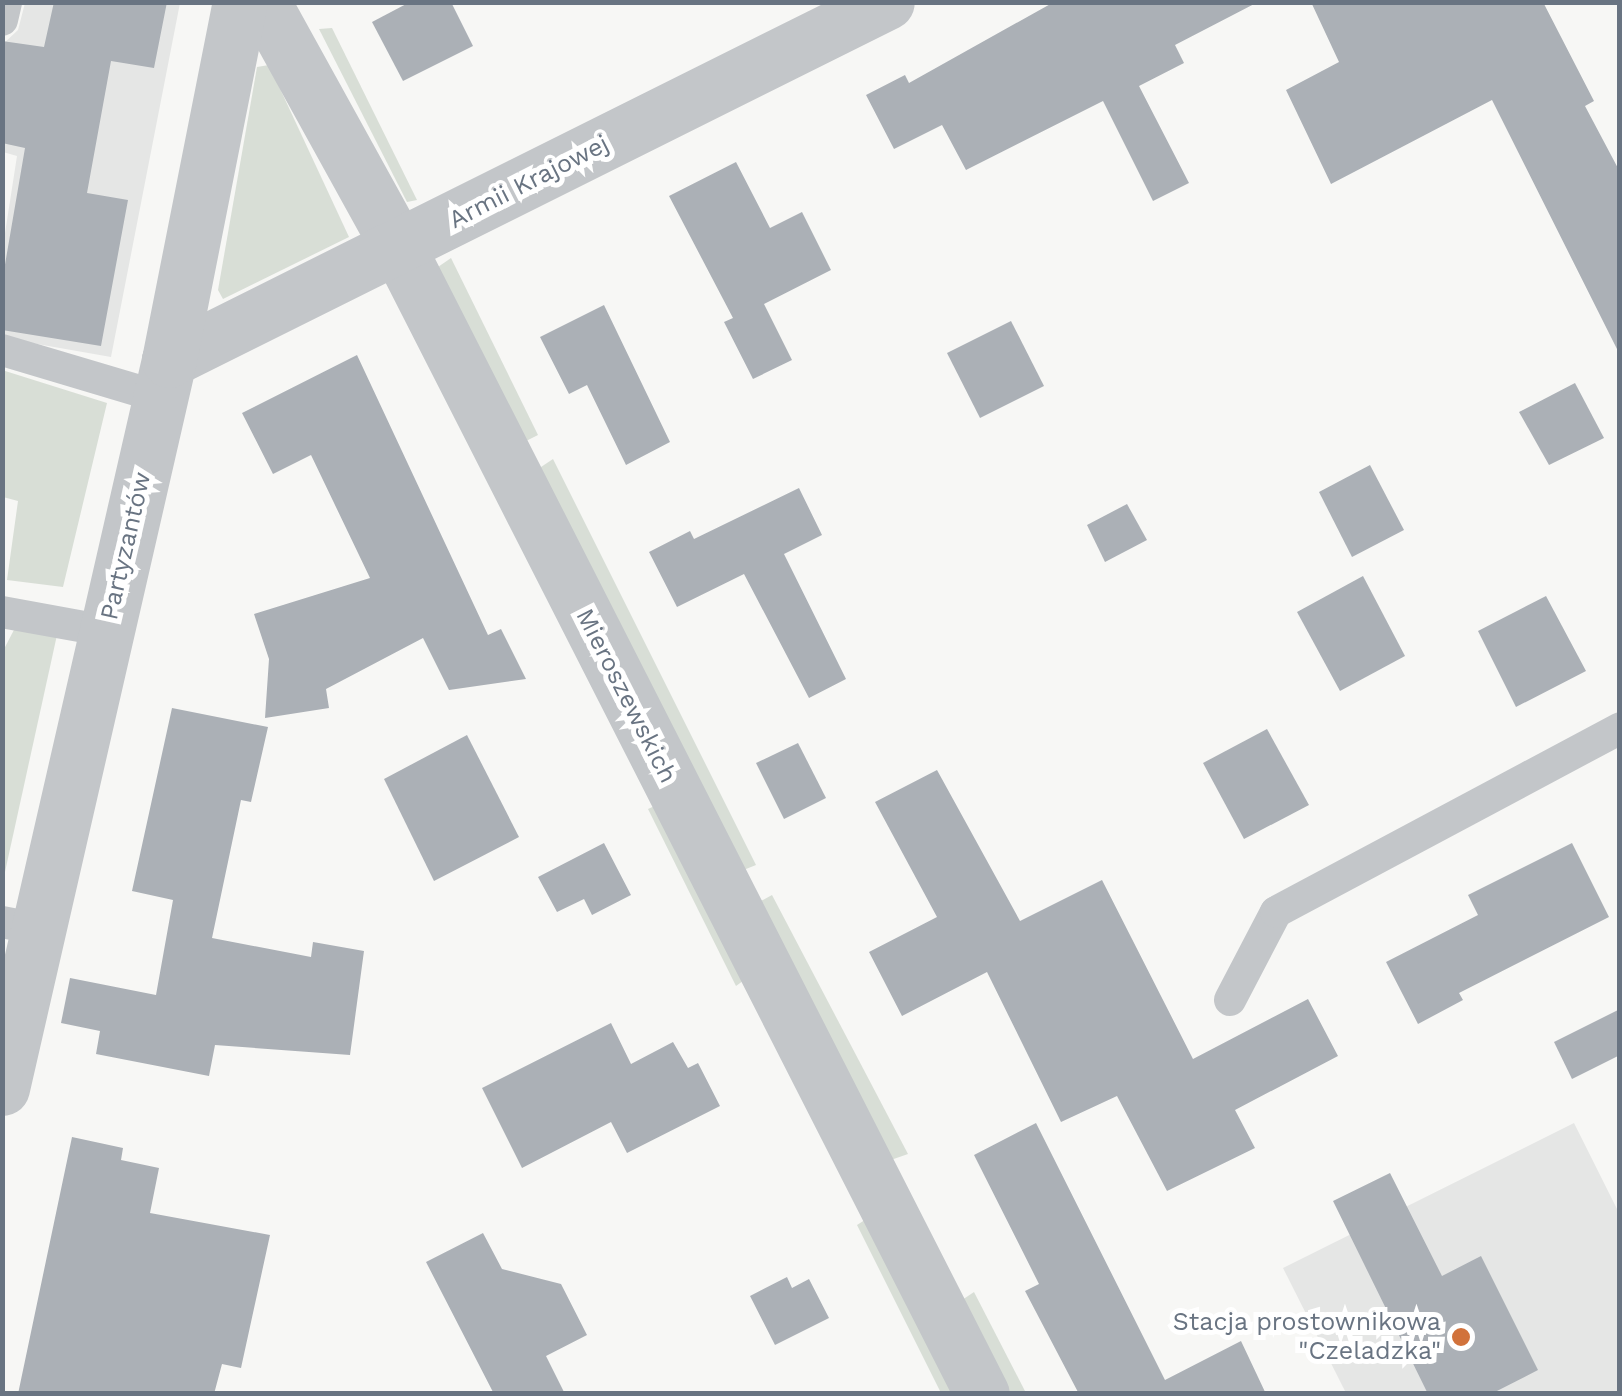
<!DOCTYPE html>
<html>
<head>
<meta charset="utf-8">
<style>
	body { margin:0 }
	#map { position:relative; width:1622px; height:1396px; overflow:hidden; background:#f7f7f5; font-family:"Work Sans",sans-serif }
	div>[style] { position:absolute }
	.built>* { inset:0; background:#e5e6e5 }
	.green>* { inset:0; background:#d8ded6 }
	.building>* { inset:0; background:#abb0b6 }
	.lane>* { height:32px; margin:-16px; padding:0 16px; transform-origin:16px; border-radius:16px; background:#c3c6c9 }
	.street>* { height:55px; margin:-27.5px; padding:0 27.5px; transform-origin:27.5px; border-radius:27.5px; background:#c3c6c9 }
	.dots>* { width:28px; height:28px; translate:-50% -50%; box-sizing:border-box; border:5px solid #fff; border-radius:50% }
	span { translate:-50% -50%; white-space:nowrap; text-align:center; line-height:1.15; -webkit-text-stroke:10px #fff; paint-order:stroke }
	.street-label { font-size:25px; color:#697482 }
	.poi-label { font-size:25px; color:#697482 }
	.right { translate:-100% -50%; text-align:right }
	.frame { position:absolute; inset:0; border:5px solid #697482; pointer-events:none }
</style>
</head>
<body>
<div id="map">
	<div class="built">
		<div style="clip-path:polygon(25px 3px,180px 3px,111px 357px,3px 338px,3px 246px,17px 156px,3px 152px,3px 44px,18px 30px)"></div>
		<div style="clip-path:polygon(1574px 1123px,1619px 1213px,1619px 1393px,1346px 1393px,1283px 1268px)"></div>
	</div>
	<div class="green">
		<div style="clip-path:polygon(332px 28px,417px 200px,407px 202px,319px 29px)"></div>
		<div style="clip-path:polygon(269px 65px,349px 237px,223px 299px,218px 290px,257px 67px)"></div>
		<div style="clip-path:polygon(451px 258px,538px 435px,524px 442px,438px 267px)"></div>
		<div style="clip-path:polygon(2px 370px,107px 403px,63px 587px,7px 580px,18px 501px,3px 497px)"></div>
		<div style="clip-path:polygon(553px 459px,756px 865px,741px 871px,538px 469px)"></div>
		<div style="clip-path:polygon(16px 626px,57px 635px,3px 881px,3px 651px)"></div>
		<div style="clip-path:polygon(659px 804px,747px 978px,736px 986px,648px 809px)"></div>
		<div style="clip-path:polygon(772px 895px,908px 1154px,888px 1161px,759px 902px)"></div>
		<div style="clip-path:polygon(871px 1216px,961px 1393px,941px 1393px,857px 1225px)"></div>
		<div style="clip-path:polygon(974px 1292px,1026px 1393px,1008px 1393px,962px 1300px)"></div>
	</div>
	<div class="building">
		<div style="clip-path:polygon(54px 2px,167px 2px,154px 68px,111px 61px,87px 193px,128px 200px,101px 346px,2px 330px,2px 282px,25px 148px,2px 143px,2px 41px,44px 47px)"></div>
		<div style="clip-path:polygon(410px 2px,451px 2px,473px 46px,403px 81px,372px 22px)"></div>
		<div style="clip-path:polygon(1054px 2px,1258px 2px,1175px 45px,1184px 63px,1139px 86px,1189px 183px,1153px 201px,1103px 101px,966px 170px,942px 125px,894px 149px,866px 95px,905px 75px,909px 83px)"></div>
		<div style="clip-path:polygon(1311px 2px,1543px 2px,1594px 101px,1585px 106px,1620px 172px,1620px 355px,1492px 100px,1331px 184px,1286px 90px,1339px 62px)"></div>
		<div style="clip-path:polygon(736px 162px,770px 228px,802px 212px,831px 270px,764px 304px,792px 360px,753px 379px,724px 322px,733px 318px,669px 196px)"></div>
		<div style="clip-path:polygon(604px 305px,670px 442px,626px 465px,587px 385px,569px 394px,540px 337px)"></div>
		<div style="clip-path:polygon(1011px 321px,1044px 386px,980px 418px,947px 353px)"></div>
		<div style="clip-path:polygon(357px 355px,488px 635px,501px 629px,526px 679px,449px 690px,423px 638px,326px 689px,329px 708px,265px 718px,269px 659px,254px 614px,370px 578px,311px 455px,273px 474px,242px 413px)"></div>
		<div style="clip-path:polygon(1575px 383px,1604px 438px,1549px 465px,1519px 412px)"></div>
		<div style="clip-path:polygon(1370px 465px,1404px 530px,1352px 557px,1319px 492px)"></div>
		<div style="clip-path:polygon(799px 488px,822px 535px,784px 554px,846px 679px,809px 698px,744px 574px,677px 607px,649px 552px,690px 531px,694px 539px)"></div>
		<div style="clip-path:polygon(1127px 504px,1147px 540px,1105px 562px,1087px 525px)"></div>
		<div style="clip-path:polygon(1363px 576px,1405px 656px,1340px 691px,1297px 612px)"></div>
		<div style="clip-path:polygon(1546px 596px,1586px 671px,1516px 707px,1478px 631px)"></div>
		<div style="clip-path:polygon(172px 708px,268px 727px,251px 802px,241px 800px,212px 938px,311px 957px,313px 942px,364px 951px,350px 1055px,215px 1045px,209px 1076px,96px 1054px,100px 1031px,61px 1023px,70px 978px,156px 995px,173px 900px,132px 891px)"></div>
		<div style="clip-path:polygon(1267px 729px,1309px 805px,1244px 839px,1203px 763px)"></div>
		<div style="clip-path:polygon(467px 735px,519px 837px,434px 881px,384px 779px)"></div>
		<div style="clip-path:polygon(798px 743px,826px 798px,784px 819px,756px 763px)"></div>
		<div style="clip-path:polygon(937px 770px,1020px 921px,1102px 880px,1193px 1059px,1308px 999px,1338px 1056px,1235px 1110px,1255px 1148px,1167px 1191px,1117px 1096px,1061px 1122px,987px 972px,902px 1016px,869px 952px,937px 917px,875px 802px)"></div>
		<div style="clip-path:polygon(604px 843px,631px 895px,592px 915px,584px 899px,557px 912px,538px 877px)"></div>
		<div style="clip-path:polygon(1572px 843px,1609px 917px,1459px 993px,1463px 1000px,1418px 1024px,1386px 962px,1478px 915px,1468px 895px)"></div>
		<div style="clip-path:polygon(1620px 1009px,1620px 1055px,1572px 1079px,1554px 1042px)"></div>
		<div style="clip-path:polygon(611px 1023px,631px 1064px,673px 1042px,688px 1068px,698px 1063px,720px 1106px,627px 1153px,611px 1122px,522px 1168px,482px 1088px)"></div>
		<div style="clip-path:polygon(1036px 1123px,1165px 1380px,1241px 1341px,1266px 1394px,1079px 1394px,1025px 1291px,1039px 1284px,974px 1155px)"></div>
		<div style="clip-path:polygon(72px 1137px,123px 1148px,121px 1160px,159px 1168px,150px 1213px,270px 1235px,241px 1368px,222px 1364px,214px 1394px,18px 1394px)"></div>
		<div style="clip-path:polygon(1390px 1173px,1442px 1276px,1481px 1256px,1538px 1370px,1491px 1394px,1428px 1394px,1333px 1201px)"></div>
		<div style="clip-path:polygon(483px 1233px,502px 1269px,561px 1284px,587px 1335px,546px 1356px,565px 1394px,494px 1394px,426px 1262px)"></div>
		<div style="clip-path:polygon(787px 1277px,792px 1288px,809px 1279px,829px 1318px,775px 1345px,750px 1296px)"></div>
	</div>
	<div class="lane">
		<div style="left:2px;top:20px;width:18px;rotate:-77deg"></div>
		<div style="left:2px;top:350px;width:165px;rotate:16.6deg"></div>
		<div style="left:2px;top:612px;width:107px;rotate:10.3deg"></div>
		<div style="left:2px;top:922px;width:38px;rotate:11deg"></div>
		<div style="left:1230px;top:1000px;width:99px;rotate:-62.4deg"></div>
		<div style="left:1276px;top:912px;width:390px;rotate:-28.1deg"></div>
	</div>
	<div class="street">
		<div style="left:263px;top:2px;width:280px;rotate:61.1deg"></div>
		<div style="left:398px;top:247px;width:1287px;rotate:63.02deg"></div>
		<div style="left:169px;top:360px;width:802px;rotate:-26.5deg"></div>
		<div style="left:2px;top:1088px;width:747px;rotate:-77.08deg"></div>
		<div style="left:169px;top:360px;width:365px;rotate:-78.8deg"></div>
	</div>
	<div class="dots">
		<div style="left:1461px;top:1337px;background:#d1723b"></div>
	</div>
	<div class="street-label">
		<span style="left:529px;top:182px;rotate:-27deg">Armii Krajowej</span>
		<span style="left:126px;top:546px;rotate:-77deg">Partyzantów</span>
		<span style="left:626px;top:696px;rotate:63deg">Mieroszewskich</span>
	</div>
	<div class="poi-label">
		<span class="right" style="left:1441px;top:1337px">Stacja prostownikowa<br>"Czeladzka"</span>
	</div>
	<div class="frame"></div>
</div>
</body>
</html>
